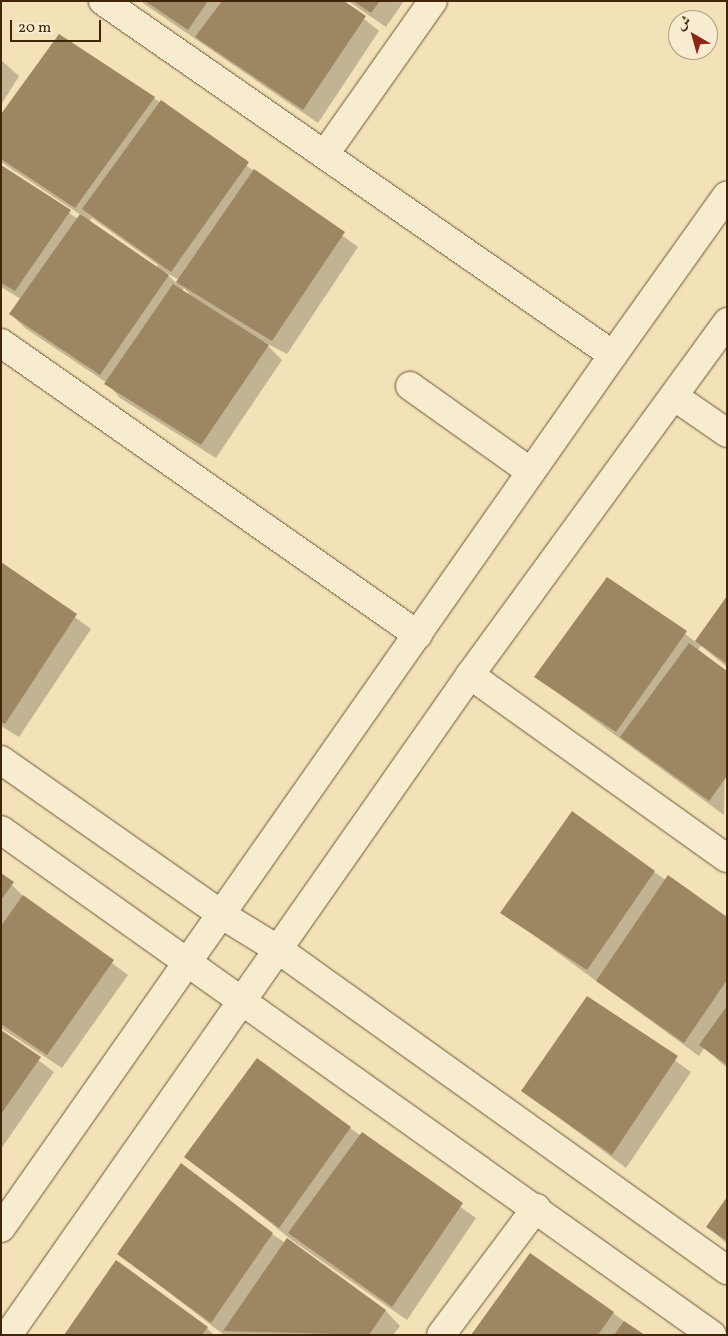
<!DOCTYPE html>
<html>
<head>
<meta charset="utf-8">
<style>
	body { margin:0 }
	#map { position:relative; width:728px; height:1336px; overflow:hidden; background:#f3e2b7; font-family:Vollkorn,Amiri,serif }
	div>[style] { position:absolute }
	.shadow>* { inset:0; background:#0003 }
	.building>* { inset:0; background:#9d8763 }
	.roads { filter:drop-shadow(0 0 1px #6d5434) drop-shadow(0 0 1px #6d5434) }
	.minor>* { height:28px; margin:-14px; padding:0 14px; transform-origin:14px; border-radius:14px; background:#f7ecd0 }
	span { translate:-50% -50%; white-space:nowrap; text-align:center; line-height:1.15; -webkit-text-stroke:4px #f7ecd0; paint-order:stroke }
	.frame { position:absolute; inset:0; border:2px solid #402508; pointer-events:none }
	.north { position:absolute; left:668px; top:10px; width:50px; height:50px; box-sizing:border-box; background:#f7ecd0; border:1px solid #ae9c80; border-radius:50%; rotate:322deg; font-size:14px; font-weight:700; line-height:20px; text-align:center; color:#402508 }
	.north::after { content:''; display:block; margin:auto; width:18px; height:22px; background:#8f2418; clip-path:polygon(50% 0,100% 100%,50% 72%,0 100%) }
	.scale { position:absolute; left:10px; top:20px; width:91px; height:22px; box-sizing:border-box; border:2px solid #402508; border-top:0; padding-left:6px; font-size:15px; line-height:18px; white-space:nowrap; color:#402508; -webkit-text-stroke:4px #f7ecd0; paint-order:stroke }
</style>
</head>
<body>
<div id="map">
	<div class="shadow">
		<div style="clip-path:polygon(140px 1px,342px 1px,379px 31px,318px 123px)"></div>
		<div style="clip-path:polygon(348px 1px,404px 1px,386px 27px)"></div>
		<div style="clip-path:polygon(1px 60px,19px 76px,1px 105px)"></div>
		<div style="clip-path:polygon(evenodd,154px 98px,358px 247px,287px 354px,264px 342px,282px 360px,216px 458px,120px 398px,107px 383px,25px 328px,11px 314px,21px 299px,1px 287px,1px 166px,78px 219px,81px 215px,1px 162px,1px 116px,154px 98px,92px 218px,158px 265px,156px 267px,89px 222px,92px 218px,154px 98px,165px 272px,179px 280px,176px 283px,165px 272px,154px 98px,184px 288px,191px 296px,182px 291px,184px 288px)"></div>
		<div style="clip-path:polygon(1px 563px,91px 629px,19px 737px,1px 726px)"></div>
		<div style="clip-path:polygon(608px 578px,696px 642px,727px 598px,727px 667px,701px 646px,697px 651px,727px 672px,724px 815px,536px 677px)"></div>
		<div style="clip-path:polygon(654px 872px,727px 919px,727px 1068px,704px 1048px,699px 1056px,502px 912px)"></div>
		<div style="clip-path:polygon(1px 874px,26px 899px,128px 975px,62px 1068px,1px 1028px)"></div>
		<div style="clip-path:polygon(588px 998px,691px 1072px,626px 1168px,523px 1091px)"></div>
		<div style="clip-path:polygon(1px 1032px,54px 1072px,1px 1149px)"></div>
		<div style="clip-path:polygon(350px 1128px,476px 1218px,407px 1320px,293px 1241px,186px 1156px)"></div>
		<div style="clip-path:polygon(727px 1200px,727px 1244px,708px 1227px)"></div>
		<div style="clip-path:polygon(272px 1234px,386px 1311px,400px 1326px,393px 1335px,224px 1335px,119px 1254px)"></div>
		<div style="clip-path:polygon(613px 1313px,642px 1335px,473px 1335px)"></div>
		<div style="clip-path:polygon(207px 1328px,214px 1335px,65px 1335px)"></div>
	</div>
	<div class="building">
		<div style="clip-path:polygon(145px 1px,208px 1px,188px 30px)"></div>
		<div style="clip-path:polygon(222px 1px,344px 1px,366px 16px,303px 110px,195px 37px)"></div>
		<div style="clip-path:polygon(353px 1px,380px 1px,371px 13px)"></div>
		<div style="clip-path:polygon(59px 34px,155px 97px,75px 208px,1px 159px,1px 114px)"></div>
		<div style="clip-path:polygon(161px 100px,249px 162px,171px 272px,82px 209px)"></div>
		<div style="clip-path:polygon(1px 165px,71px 210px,15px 291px,1px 283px)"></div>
		<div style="clip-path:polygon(254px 169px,345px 232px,272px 341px,176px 282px)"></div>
		<div style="clip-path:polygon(80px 214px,169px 275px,100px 375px,9px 314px)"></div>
		<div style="clip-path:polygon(173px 284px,269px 345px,201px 445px,104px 384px)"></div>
		<div style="clip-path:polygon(1px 562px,77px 614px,5px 724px,1px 722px)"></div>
		<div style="clip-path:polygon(607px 577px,687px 631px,616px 732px,534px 677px)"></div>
		<div style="clip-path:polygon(727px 596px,727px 664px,695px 641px)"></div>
		<div style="clip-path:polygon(689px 643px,727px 671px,727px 776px,709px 801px,620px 737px)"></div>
		<div style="clip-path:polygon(572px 811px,655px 871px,587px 970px,500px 913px)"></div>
		<div style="clip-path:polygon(1px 873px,14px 882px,1px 900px)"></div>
		<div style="clip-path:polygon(668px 875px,727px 917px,727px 980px,684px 1043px,596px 981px)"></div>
		<div style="clip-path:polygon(23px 895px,114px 960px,47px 1055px,1px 1024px,1px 926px)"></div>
		<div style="clip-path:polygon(587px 996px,678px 1056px,612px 1155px,521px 1091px)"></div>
		<div style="clip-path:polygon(727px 1006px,727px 1065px,699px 1045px)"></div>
		<div style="clip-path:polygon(1px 1030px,41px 1057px,1px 1114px)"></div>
		<div style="clip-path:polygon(257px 1058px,351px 1127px,279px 1228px,184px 1157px)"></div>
		<div style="clip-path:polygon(362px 1132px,463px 1203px,392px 1307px,288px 1233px)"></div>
		<div style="clip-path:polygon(181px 1163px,273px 1233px,211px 1323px,117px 1254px)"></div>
		<div style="clip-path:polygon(727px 1197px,727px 1241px,706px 1227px)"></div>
		<div style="clip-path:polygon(287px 1238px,386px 1310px,369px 1335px,223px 1331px)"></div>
		<div style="clip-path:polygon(530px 1253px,614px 1312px,598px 1335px,471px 1335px)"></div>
		<div style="clip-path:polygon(116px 1260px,208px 1327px,202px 1335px,64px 1335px)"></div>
		<div style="clip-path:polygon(624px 1321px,645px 1335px,614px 1335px)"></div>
	</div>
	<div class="roads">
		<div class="minor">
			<div style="left:325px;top:154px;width:187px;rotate:-54.8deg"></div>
			<div style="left:1px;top:343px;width:509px;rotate:35deg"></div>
			<div style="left:613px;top:355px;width:196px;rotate:-54.5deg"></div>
			<div style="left:410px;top:386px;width:148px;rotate:35.4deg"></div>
			<div style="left:675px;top:397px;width:63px;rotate:34.7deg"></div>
			<div style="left:470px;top:675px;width:315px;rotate:35.5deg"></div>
			<div style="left:1px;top:760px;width:270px;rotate:35deg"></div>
			<div style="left:222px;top:915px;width:67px;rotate:31.6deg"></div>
			<div style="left:279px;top:950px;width:551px;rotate:35.54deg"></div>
			<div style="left:1px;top:830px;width:872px;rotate:35.38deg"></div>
			<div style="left:1px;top:1228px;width:1066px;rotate:-54.97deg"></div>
			<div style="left:613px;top:355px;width:621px;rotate:-145.23deg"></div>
			<div style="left:8px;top:1335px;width:806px;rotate:-55.01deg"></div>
			<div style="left:470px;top:675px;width:437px;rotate:-53.9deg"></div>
			<div style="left:441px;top:1335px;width:159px;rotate:-53.2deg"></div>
		</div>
	</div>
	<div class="frame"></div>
	<div class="north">ش</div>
	<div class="scale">20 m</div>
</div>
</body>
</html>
